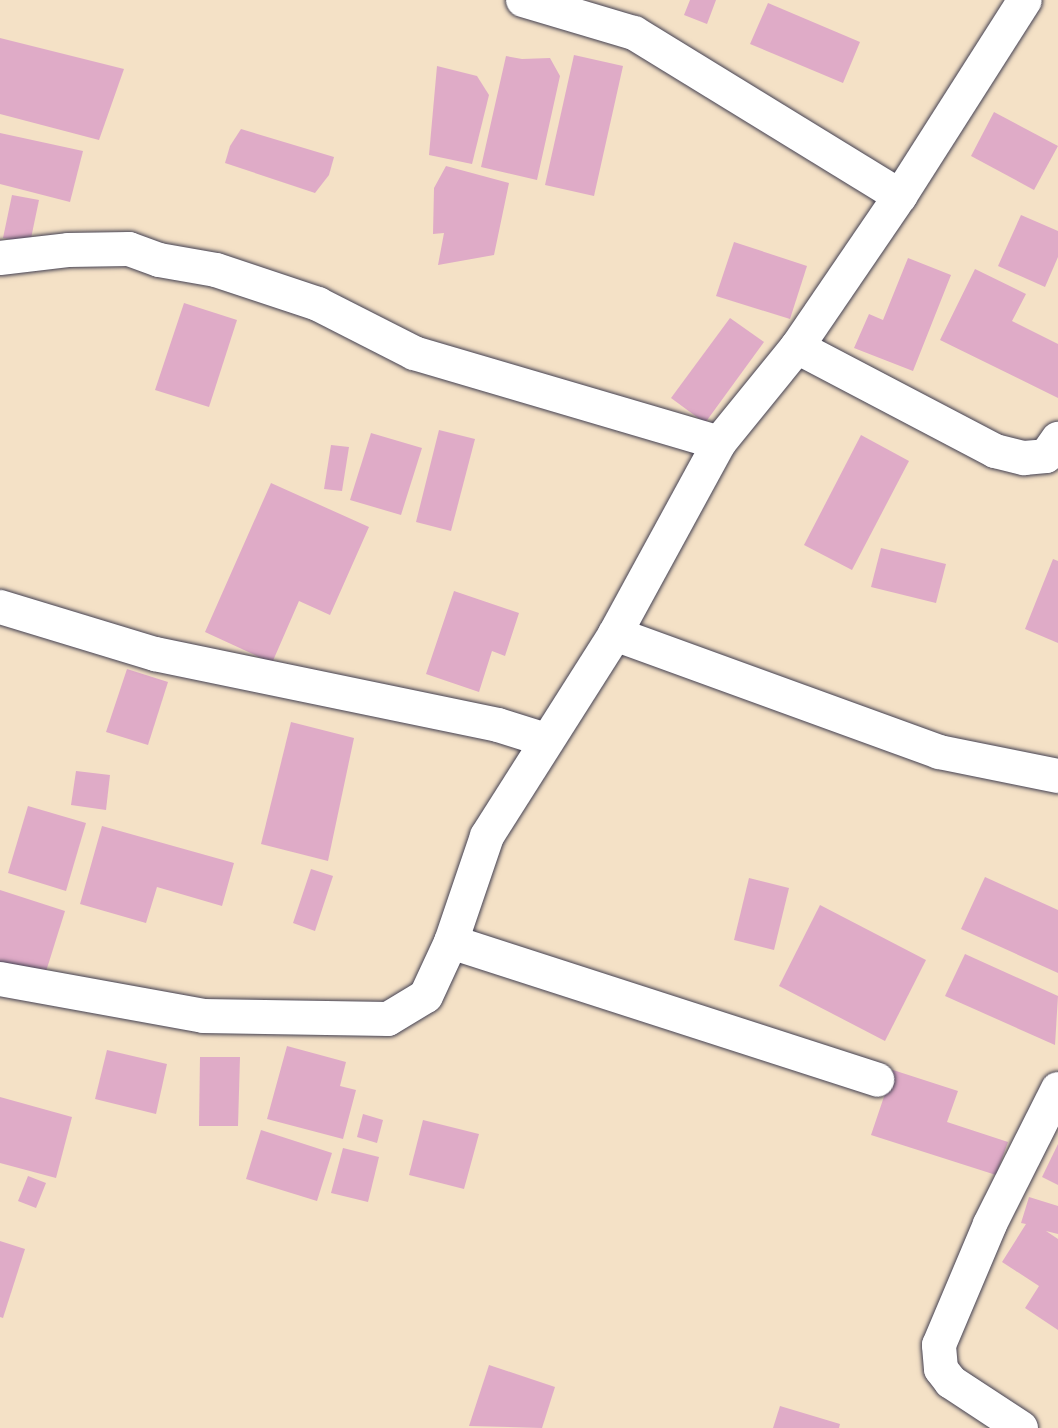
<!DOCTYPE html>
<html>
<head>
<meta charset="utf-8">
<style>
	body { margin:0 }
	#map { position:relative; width:1058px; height:1428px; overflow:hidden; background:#f4e1c6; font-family:Pangolin,sans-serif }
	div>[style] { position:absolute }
	.building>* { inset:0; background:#dfabc7 }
	.roads { filter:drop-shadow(0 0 2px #423f50) drop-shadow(0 0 2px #423f50) }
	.street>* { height:34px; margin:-17px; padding:0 17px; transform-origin:17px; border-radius:17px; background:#fff }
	span { translate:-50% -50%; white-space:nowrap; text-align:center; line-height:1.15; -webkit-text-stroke:6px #f7f3e8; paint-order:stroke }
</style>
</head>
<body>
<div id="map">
	<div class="building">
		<div style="clip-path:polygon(690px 0,716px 0,707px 24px,684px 15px)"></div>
		<div style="clip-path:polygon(768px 3px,860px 42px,843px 83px,750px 44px)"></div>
		<div style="clip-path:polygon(0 38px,124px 69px,99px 140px,0 114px)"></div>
		<div style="clip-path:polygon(574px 55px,623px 66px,594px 196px,545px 185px)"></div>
		<div style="clip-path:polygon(506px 56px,522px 59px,550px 58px,560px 76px,537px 180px,481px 167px)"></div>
		<div style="clip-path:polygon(437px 66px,477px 76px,489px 95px,472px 164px,429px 155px)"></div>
		<div style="clip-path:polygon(994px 112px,1058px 146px,1034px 190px,971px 156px)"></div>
		<div style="clip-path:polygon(241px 129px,334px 157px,329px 175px,315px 193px,225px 163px,230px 146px)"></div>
		<div style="clip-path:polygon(0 133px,83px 151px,70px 202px,0 184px)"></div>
		<div style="clip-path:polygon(446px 166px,509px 183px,494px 255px,438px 265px,444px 233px,433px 234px,434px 188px)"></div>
		<div style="clip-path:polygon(12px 195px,39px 200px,30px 243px,3px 238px)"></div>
		<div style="clip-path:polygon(1021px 215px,1058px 231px,1058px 257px,1045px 287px,998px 266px)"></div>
		<div style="clip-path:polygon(734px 242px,807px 266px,790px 319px,716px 296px)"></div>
		<div style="clip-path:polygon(908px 258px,951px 275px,913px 371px,854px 348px,869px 314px,883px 320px)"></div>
		<div style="clip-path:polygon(975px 269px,1026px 294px,1012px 321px,1058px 344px,1058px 398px,940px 340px)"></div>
		<div style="clip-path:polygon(184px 303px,237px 320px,209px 407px,155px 390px)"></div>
		<div style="clip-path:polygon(730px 318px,764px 342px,705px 423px,671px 398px)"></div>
		<div style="clip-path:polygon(439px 430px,475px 439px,451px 531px,416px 522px)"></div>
		<div style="clip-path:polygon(371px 433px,422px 448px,401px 515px,350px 500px)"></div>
		<div style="clip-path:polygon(861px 435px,909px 461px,852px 570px,804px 545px)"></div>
		<div style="clip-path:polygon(331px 445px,349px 447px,342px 491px,324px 489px)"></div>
		<div style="clip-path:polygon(271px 483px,369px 527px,330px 615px,299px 601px,272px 663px,205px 632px)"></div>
		<div style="clip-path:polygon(881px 548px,946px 564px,936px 603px,871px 587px)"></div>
		<div style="clip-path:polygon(1053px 559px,1058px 561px,1058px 643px,1025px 629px)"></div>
		<div style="clip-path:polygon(454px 591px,519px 613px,505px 656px,492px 651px,479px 692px,426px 674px)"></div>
		<div style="clip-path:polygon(127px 669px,168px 682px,148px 745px,106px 732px)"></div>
		<div style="clip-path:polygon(291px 722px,354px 738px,328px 861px,261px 844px)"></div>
		<div style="clip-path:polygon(76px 771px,110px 775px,106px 810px,71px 805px)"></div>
		<div style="clip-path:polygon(28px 806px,86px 823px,66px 891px,8px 873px)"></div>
		<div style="clip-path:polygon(102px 826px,234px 863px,222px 906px,157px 887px,146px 923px,80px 904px)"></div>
		<div style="clip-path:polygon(311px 869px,333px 876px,315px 931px,293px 923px)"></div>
		<div style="clip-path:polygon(985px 877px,1058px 910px,1058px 973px,961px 929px)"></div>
		<div style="clip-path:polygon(749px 878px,789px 888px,774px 950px,734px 940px)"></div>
		<div style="clip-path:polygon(0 890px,65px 911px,43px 981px,0 968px)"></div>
		<div style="clip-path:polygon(820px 905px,926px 960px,885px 1041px,779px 986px)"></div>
		<div style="clip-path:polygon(965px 954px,1058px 996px,1055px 1045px,945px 996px)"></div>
		<div style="clip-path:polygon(287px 1046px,346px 1062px,340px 1086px,356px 1090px,343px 1139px,267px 1119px)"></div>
		<div style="clip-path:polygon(107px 1050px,167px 1064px,156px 1114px,95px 1099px)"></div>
		<div style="clip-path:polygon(200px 1057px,240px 1057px,238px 1126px,199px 1126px)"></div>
		<div style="clip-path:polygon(893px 1070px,958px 1091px,947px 1122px,1008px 1142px,996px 1175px,871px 1135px)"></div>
		<div style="clip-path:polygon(0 1097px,72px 1117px,56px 1178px,0 1163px)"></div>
		<div style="clip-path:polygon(363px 1114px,383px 1120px,377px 1143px,357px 1137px)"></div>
		<div style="clip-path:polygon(423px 1120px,479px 1134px,464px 1189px,409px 1175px)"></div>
		<div style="clip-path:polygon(261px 1130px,332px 1153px,317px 1201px,246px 1179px)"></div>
		<div style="clip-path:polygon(1058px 1144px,1058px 1185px,1042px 1177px)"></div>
		<div style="clip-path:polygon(343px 1148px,379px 1157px,368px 1202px,331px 1193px)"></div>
		<div style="clip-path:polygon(28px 1176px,46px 1183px,36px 1208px,18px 1201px)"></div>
		<div style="clip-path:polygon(1029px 1197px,1058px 1206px,1058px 1234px,1046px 1231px,1058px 1239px,1058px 1330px,1025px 1308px,1039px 1286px,1002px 1262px,1026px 1224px,1021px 1223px)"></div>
		<div style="clip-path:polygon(0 1241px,25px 1249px,3px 1318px,0 1317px)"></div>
		<div style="clip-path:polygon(489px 1365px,555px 1387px,542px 1428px,469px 1426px)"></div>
		<div style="clip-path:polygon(780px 1406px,840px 1424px,839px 1428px,773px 1428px)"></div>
	</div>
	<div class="roads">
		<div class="street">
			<div style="left:523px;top:0;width:116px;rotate:16.6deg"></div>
			<div style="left:634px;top:33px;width:312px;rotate:31.5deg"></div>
			<div style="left:0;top:258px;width:68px;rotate:-6.7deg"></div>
			<div style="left:68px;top:250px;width:61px;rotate:-0.9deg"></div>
			<div style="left:129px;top:249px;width:32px;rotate:20deg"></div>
			<div style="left:159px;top:260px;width:58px;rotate:10deg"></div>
			<div style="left:216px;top:270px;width:108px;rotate:18.4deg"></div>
			<div style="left:318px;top:304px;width:108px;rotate:27deg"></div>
			<div style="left:414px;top:353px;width:318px;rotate:16.4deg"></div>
			<div style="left:797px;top:347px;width:224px;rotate:27.7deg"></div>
			<div style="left:995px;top:451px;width:30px;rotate:14deg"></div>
			<div style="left:1024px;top:458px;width:22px;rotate:-5deg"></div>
			<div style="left:1046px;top:456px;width:21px;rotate:-55deg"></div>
			<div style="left:0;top:607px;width:162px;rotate:16.9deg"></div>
			<div style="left:155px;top:654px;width:350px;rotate:11.7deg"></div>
			<div style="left:498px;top:725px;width:50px;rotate:17.4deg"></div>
			<div style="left:615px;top:634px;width:345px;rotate:20deg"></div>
			<div style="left:939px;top:752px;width:121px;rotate:11.4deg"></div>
			<div style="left:451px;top:942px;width:448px;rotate:17.9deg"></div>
			<div style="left:0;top:979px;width:206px;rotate:10.3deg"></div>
			<div style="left:203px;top:1016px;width:185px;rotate:0.9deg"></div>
			<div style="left:388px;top:1019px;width:44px;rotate:-31.2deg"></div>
			<div style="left:426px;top:996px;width:60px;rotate:-65.2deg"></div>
			<div style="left:451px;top:942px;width:112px;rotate:-71.2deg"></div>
			<div style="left:487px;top:836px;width:239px;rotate:-57.6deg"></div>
			<div style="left:615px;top:634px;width:217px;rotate:-61.4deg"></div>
			<div style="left:719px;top:443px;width:124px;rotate:-50.9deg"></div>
			<div style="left:797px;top:347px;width:183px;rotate:-55.7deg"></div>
			<div style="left:900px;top:196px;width:232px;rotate:-57.5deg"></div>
			<div style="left:1021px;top:1428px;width:84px;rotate:-146.7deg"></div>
			<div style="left:951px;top:1382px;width:16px;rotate:-128deg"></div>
			<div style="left:941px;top:1369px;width:24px;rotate:-95deg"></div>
			<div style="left:939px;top:1345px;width:131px;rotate:-67.1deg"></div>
			<div style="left:990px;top:1224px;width:151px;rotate:-63.3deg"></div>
		</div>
	</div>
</div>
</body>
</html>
